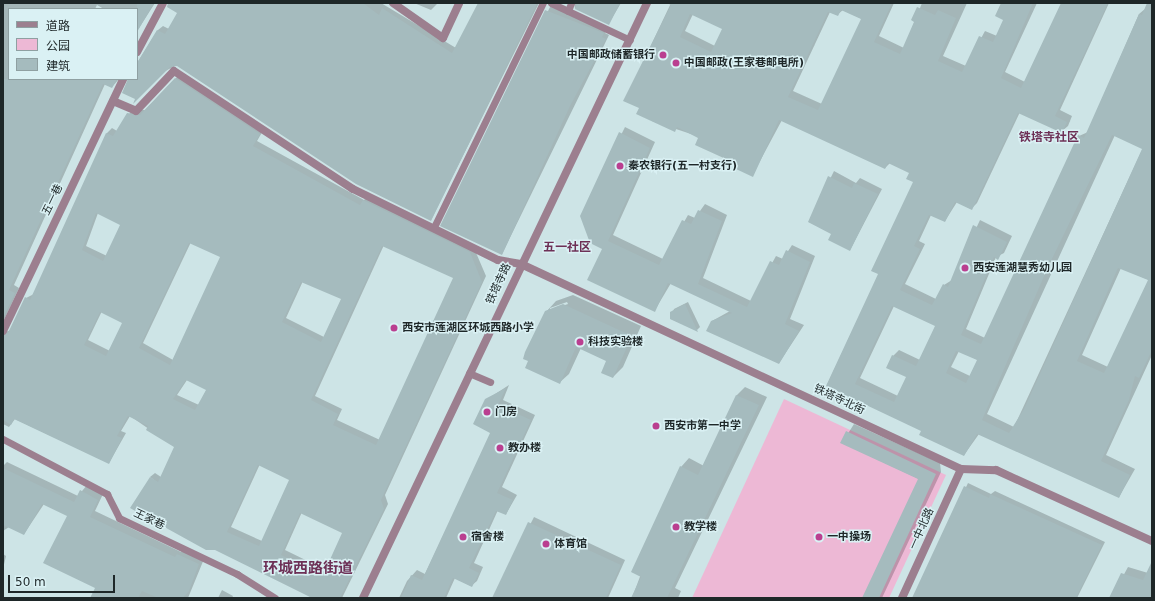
<!DOCTYPE html>
<html>
<head>
<meta charset="utf-8">
<style>
	body { margin:0 }
	#map { position:relative; width:1155px; height:601px; overflow:hidden; background:#cde4e6; font-family:"DejaVu Sans","Noto Sans SC",sans-serif }
	div>[style] { position:absolute }
	.green>* { inset:0; background:#edb8d5 }
	.shadow>* { inset:0; background:#0003 }
	.building>* { inset:0; background:#a5bbbe }
	.service>* { height:7px; margin:-3.5px; padding:0 3.5px; transform-origin:3.5px; border-radius:3.5px; background:#9c7f8f }
	.minor>* { height:8px; margin:-4px; padding:0 4px; transform-origin:4px; border-radius:4px; background:#9c7f8f }
	.tertiary>* { height:8px; margin:-4px; padding:0 4px; transform-origin:4px; border-radius:4px; background:#9c7f8f }
	.dots>* { width:11px; height:11px; translate:-50% -50%; box-sizing:border-box; border:2px solid #daf1f4; border-radius:50% }
	span { translate:-50% -50%; white-space:nowrap; text-align:center; line-height:1.15; -webkit-text-stroke:3px #daf1f4; paint-order:stroke }
	.poi-label { font-size:11px; color:#1e2728; font-weight:700 }
	.right { translate:-100% -50%; text-align:right }
	.left { translate:0 -50%; text-align:left }
	.street-label { font-size:11px; color:#1e2728 }
	.neighbourhood-label { font-size:12px; color:#6d3056; font-weight:700 }
	.district-label { font-size:15px; color:#6d3056; font-weight:700 }
	.frame { position:absolute; inset:0; border:4px solid #1e2728; pointer-events:none }
	.legend { position:absolute; left:8px; top:8px; width:130px; height:72px; box-sizing:border-box; background:#daf1f4; border:1px solid #8fa0a2; margin:0; padding:5px 7px; list-style:none; font-size:12px; color:#1e2728 }
	.legend li { display:flex; align-items:center; gap:8px; height:20px }
	.legend b { width:20px; border:1px solid #8fa0a2 }
	.scale { position:absolute; left:8px; top:575px; width:107px; height:18px; box-sizing:border-box; border:2px solid #1e2728; border-top:0; padding-left:5px; font-size:12px; line-height:14px; white-space:nowrap; color:#1e2728; -webkit-text-stroke:3px #daf1f4; paint-order:stroke }
</style>
</head>
<body>
<div id="map">
	<div class="green">
		<div style="clip-path:polygon(784px 399px,946px 475px,889px 598px,692px 598px)"></div>
	</div>
	<div class="shadow">
		<div style="clip-path:polygon(3px 3px,155px 3px,139px 28px,137px 9px,104px 9px,97px 5px,95px 9px,9px 9px,9px 79px,119px 79px,112px 87px,105px 84px,14px 285px,19px 288px,3px 322px)"></div>
		<div style="clip-path:polygon(167px 3px,381px 3px,456px 48px,479px 3px,539px 3px,431px 220px,177px 65px,124px 92px,128px 79px,137px 79px,137px 63px,158px 30px,163px 26px,169px 29px,179px 13px)"></div>
		<div style="clip-path:polygon(414px 3px,438px 3px,431px 10px)"></div>
		<div style="clip-path:polygon(552px 3px,607px 30px,605px 33px,609px 35px,502px 254px,442px 225px)"></div>
		<div style="clip-path:polygon(574px 3px,621px 3px,609px 23px,575px 8px)"></div>
		<div style="clip-path:polygon(evenodd,671px 3px,894px 3px,879px 36px,904px 48px,922px 3px,967px 3px,943px 56px,966px 66px,985px 31px,997px 36px,1005px 20px,1002px 3px,1037px 3px,1005px 72px,1025px 82px,1062px 3px,1109px 3px,1060px 110px,1072px 116px,1068px 126px,1062px 131px,1020px 112px,977px 203px,971px 209px,957px 202px,945px 221px,931px 215px,919px 241px,925px 244px,905px 284px,936px 299px,944px 285px,952px 280px,980px 220px,1012px 236px,1004px 253px,996px 257px,966px 329px,985px 338px,1079px 136px,1088px 132px,1139px 14px,1152px 3px,1152px 355px,1106px 455px,1135px 469px,1119px 497px,979px 434px,964px 455px,923px 430px,827px 385px,879px 274px,914px 181px,910px 172px,890px 163px,885px 168px,782px 120px,752px 176px,700px 137px,652px 121px,640px 107px,625px 100px,671px 3px,843px 10px,862px 19px,822px 104px,793px 91px,830px 12px,837px 15px,843px 10px,671px 3px,693px 14px,723px 28px,715px 46px,685px 31px,693px 14px,671px 3px,1115px 135px,1143px 148px,1014px 427px,987px 414px,1115px 135px,671px 3px,1121px 268px,1149px 280px,1108px 367px,1082px 355px,1121px 268px,671px 3px,894px 306px,936px 325px,920px 360px,899px 350px,893px 356px,907px 376px,898px 396px,860px 378px,894px 306px,671px 3px,959px 351px,978px 360px,970px 376px,951px 367px,959px 351px)"></div>
		<div style="clip-path:polygon(evenodd,180px 74px,264px 129px,257px 141px,364px 200px,368px 196px,474px 248px,486px 276px,385px 495px,388px 504px,342px 598px,312px 598px,150px 477px,155px 473px,161px 477px,175px 447px,130px 416px,121px 431px,126px 433px,109px 463px,15px 419px,9px 427px,3px 424px,3px 325px,5px 332px,11px 330px,26px 298px,34px 294px,107px 133px,112px 128px,117px 131px,133px 109px,145px 110px,180px 74px,98px 213px,121px 224px,107px 256px,86px 246px,98px 213px,180px 74px,191px 242px,222px 257px,173px 360px,143px 343px,191px 242px,180px 74px,384px 245px,455px 278px,380px 440px,337px 420px,342px 409px,315px 396px,384px 245px,180px 74px,303px 281px,342px 298px,324px 337px,286px 318px,303px 281px,180px 74px,102px 311px,123px 323px,110px 351px,88px 340px,102px 311px,180px 74px,187px 380px,207px 389px,199px 405px,177px 395px,187px 380px,180px 74px,260px 464px,291px 480px,262px 541px,231px 527px,260px 464px,180px 74px,302px 512px,344px 532px,326px 570px,285px 550px,302px 512px)"></div>
		<div style="clip-path:polygon(625px 127px,655px 142px,613px 235px,663px 259px,688px 215px,695px 218px,705px 204px,727px 215px,703px 278px,751px 301px,776px 256px,783px 259px,792px 245px,815px 256px,790px 319px,804px 325px,779px 363px,712px 321px,730px 311px,671px 283px,655px 310px,581px 216px)"></div>
		<div style="clip-path:polygon(834px 171px,856px 183px,860px 178px,882px 189px,850px 250px,832px 233px,809px 222px)"></div>
		<div style="clip-path:polygon(evenodd,573px 295px,641px 326px,623px 367px,613px 377px,608px 360px,581px 348px,569px 374px,559px 383px,530px 361px,546px 312px,556px 301px,573px 295px,567px 302px,568px 304px,550px 310px,550px 308px,567px 302px)"></div>
		<div style="clip-path:polygon(688px 302px,700px 327px,697px 330px,671px 319px,674px 309px)"></div>
		<div style="clip-path:polygon(509px 385px,503px 400px,535px 415px,502px 487px,517px 495px,506px 514px,498px 510px,474px 563px,483px 567px,477px 581px,471px 586px,455px 578px,446px 598px,399px 598px,407px 581px,417px 570px,425px 574px,492px 433px,486px 400px)"></div>
		<div style="clip-path:polygon(745px 387px,767px 397px,675px 588px,681px 591px,678px 598px,632px 598px,681px 467px,689px 458px,704px 466px,737px 395px)"></div>
		<div style="clip-path:polygon(854px 424px,940px 463px,941px 472px,882px 598px,864px 598px,919px 479px,842px 443px)"></div>
		<div style="clip-path:polygon(7px 462px,78px 496px,87px 485px,103px 494px,95px 511px,181px 552px,183px 549px,204px 559px,188px 598px,92px 598px,96px 588px,68px 515px,44px 504px,24px 534px,9px 527px,3px 531px,3px 466px)"></div>
		<div style="clip-path:polygon(968px 483px,991px 494px,995px 491px,1105px 542px,1077px 598px,913px 598px)"></div>
		<div style="clip-path:polygon(534px 517px,625px 560px,608px 598px,493px 598px)"></div>
		<div style="clip-path:polygon(3px 554px,6px 556px,3px 569px)"></div>
		<div style="clip-path:polygon(1128px 567px,1148px 573px,1152px 569px,1152px 598px,1111px 598px)"></div>
		<div style="clip-path:polygon(222px 590px,233px 596px,232px 598px,218px 598px)"></div>
	</div>
	<div class="building">
		<div style="clip-path:polygon(137px 3px,154px 3px,137px 32px)"></div>
		<div style="clip-path:polygon(168px 3px,363px 3px,379px 15px,382px 8px,452px 53px,478px 3px,536px 3px,536px 6px,431px 221px,356px 184px,177px 66px,170px 67px,133px 104px,135px 99px,122px 93px,128px 79px,137px 79px,137px 63px,157px 30px,165px 34px,177px 13px,167px 7px)"></div>
		<div style="clip-path:polygon(577px 3px,620px 3px,609px 25px,575px 9px)"></div>
		<div style="clip-path:polygon(evenodd,667px 3px,892px 3px,874px 42px,900px 54px,914px 22px,911px 20px,917px 7px,935px 15px,938px 10px,956px 18px,938px 61px,962px 72px,979px 36px,993px 42px,1003px 20px,995px 16px,1001px 3px,1033px 3px,1001px 78px,1021px 88px,1061px 3px,1108px 3px,1055px 116px,1067px 122px,1062px 133px,1018px 113px,972px 210px,955px 202px,945px 222px,929px 215px,914px 246px,920px 249px,900px 290px,932px 305px,943px 284px,948px 287px,973px 225px,1007px 242px,998px 260px,994px 257px,961px 335px,981px 344px,1078px 135px,1084px 138px,1139px 14px,1142px 15px,1147px 3px,1152px 3px,1152px 350px,1139px 378px,1135px 376px,1129px 400px,1101px 461px,1130px 475px,1119px 498px,977px 434px,964px 456px,919px 435px,921px 431px,826px 386px,872px 287px,878px 274px,871px 271px,913px 182px,906px 179px,909px 173px,888px 163px,885px 169px,779px 120px,753px 177px,736px 169px,739px 165px,695px 145px,698px 138px,677px 127px,675px 132px,636px 114px,639px 108px,623px 101px,671px 5px,667px 3px,841px 10px,861px 19px,818px 110px,788px 97px,828px 12px,838px 16px,841px 10px,667px 3px,690px 14px,722px 29px,711px 52px,680px 37px,690px 14px,667px 3px,1112px 135px,1142px 149px,1024px 409px,1009px 433px,982px 420px,1048px 267px,1112px 135px,667px 3px,1118px 268px,1148px 280px,1104px 373px,1077px 361px,1118px 268px,667px 3px,892px 306px,935px 326px,916px 366px,892px 355px,886px 368px,906px 377px,894px 402px,855px 384px,892px 306px,667px 3px,956px 351px,977px 360px,966px 383px,946px 373px,956px 351px)"></div>
		<div style="clip-path:polygon(545px 10px,604px 33px,602px 37px,606px 39px,570px 106px,502px 255px,440px 226px)"></div>
		<div style="clip-path:polygon(evenodd,175px 78px,260px 134px,253px 146px,360px 205px,363px 200px,470px 252px,482px 282px,381px 500px,384px 509px,340px 598px,312px 598px,215px 550px,206px 550px,130px 508px,150px 477px,158px 482px,174px 447px,146px 430px,148px 426px,128px 416px,117px 436px,122px 438px,109px 464px,14px 419px,11px 425px,3px 420px,3px 336px,8px 333px,25px 297px,30px 300px,106px 133px,113px 136px,127px 113px,140px 115px,175px 78px,96px 213px,120px 225px,103px 261px,82px 250px,96px 213px,175px 78px,189px 243px,220px 257px,170px 365px,139px 348px,189px 243px,175px 78px,382px 246px,453px 278px,376px 445px,333px 425px,338px 414px,311px 400px,382px 246px,175px 78px,301px 282px,341px 299px,321px 342px,282px 322px,301px 282px,175px 78px,100px 312px,122px 323px,106px 356px,84px 345px,100px 312px,175px 78px,186px 380px,206px 390px,195px 410px,173px 399px,186px 380px,175px 78px,258px 465px,289px 480px,259px 546px,227px 532px,258px 465px,175px 78px,300px 513px,342px 533px,323px 575px,281px 555px,300px 513px)"></div>
		<div style="clip-path:polygon(3px 79px,117px 79px,112px 88px,103px 84px,9px 290px,15px 293px,3px 318px)"></div>
		<div style="clip-path:polygon(619px 132px,650px 148px,608px 241px,659px 265px,682px 220px,691px 224px,698px 210px,722px 221px,698px 284px,747px 307px,770px 261px,779px 265px,786px 250px,810px 262px,785px 324px,799px 331px,779px 364px,706px 331px,711px 321px,732px 313px,668px 283px,655px 312px,587px 280px,602px 249px,590px 243px,580px 216px)"></div>
		<div style="clip-path:polygon(828px 176px,852px 188px,854px 183px,878px 194px,850px 251px,828px 240px,831px 234px,808px 222px)"></div>
		<div style="clip-path:polygon(563px 304px,632px 336px,613px 378px,601px 373px,606px 361px,576px 347px,560px 384px,525px 368px,528px 361px,523px 359px,525px 352px,545px 311px)"></div>
		<div style="clip-path:polygon(685px 304px,698px 332px,670px 319px,670px 312px)"></div>
		<div style="clip-path:polygon(506px 388px,498px 405px,531px 420px,497px 493px,513px 500px,506px 515px,496px 511px,469px 568px,479px 573px,472px 587px,453px 578px,444px 598px,401px 598px,411px 575px,422px 580px,490px 433px,473px 424px,485px 399px)"></div>
		<div style="clip-path:polygon(736px 395px,759px 405px,667px 598px,631px 598px,641px 577px,631px 572px,680px 466px,698px 475px)"></div>
		<div style="clip-path:polygon(846px 431px,936px 474px,879px 598px,862px 598px,918px 479px,840px 443px)"></div>
		<div style="clip-path:polygon(3px 468px,74px 502px,80px 490px,98px 500px,90px 517px,175px 557px,177px 554px,199px 564px,189px 591px,183px 598px,158px 598px,142px 591px,138px 598px,90px 598px,95px 588px,43px 563px,67px 516px,42px 504px,24px 535px,3px 525px)"></div>
		<div style="clip-path:polygon(964px 486px,989px 498px,990px 494px,1102px 545px,1076px 598px,912px 598px)"></div>
		<div style="clip-path:polygon(528px 522px,621px 565px,606px 598px,492px 598px)"></div>
		<div style="clip-path:polygon(1152px 561px,1152px 598px,1109px 598px,1121px 573px,1143px 580px)"></div>
	</div>
	<div class="service">
		<div style="left:551px;top:3px;width:87px;rotate:25.1deg"></div>
		<div style="left:568px;top:11px;width:9px;rotate:-69deg"></div>
		<div style="left:434px;top:227px;width:249px;rotate:-64.1deg"></div>
		<div style="left:469px;top:373px;width:23px;rotate:23deg"></div>
		<div style="left:3px;top:439px;width:118px;rotate:27.9deg"></div>
		<div style="left:107px;top:494px;width:27px;rotate:63deg"></div>
		<div style="left:119px;top:518px;width:131px;rotate:25.4deg"></div>
		<div style="left:237px;top:574px;width:45px;rotate:32.3deg"></div>
	</div>
	<div class="minor">
		<div style="left:393px;top:3px;width:61px;rotate:35deg"></div>
		<div style="left:443px;top:38px;width:38px;rotate:-65deg"></div>
		<div style="left:137px;top:52px;width:55px;rotate:-62deg"></div>
		<div style="left:113px;top:101px;width:25px;rotate:23deg"></div>
		<div style="left:136px;top:111px;width:55px;rotate:-46.5deg"></div>
		<div style="left:174px;top:71px;width:214px;rotate:33.4deg"></div>
		<div style="left:353px;top:189px;width:161px;rotate:26.1deg"></div>
		<div style="left:498px;top:260px;width:23px;rotate:10deg"></div>
		<div style="left:3px;top:331px;width:279px;rotate:-64.5deg"></div>
	</div>
	<div class="tertiary">
		<div style="left:521px;top:264px;width:485px;rotate:25deg"></div>
		<div style="left:961px;top:469px;width:35px;rotate:2deg"></div>
		<div style="left:996px;top:470px;width:171px;rotate:24.5deg"></div>
		<div style="left:363px;top:598px;width:659px;rotate:-64.48deg"></div>
		<div style="left:902px;top:598px;width:142px;rotate:-65.4deg"></div>
	</div>
	<div class="dots">
		<div style="left:663px;top:55px;background:#ba3f90"></div>
		<div style="left:676px;top:63px;background:#ba3f90"></div>
		<div style="left:620px;top:166px;background:#ba3f90"></div>
		<div style="left:965px;top:268px;background:#ba3f90"></div>
		<div style="left:394px;top:328px;background:#ba3f90"></div>
		<div style="left:580px;top:342px;background:#ba3f90"></div>
		<div style="left:487px;top:412px;background:#ba3f90"></div>
		<div style="left:656px;top:426px;background:#ba3f90"></div>
		<div style="left:500px;top:448px;background:#ba3f90"></div>
		<div style="left:676px;top:527px;background:#ba3f90"></div>
		<div style="left:463px;top:537px;background:#ba3f90"></div>
		<div style="left:819px;top:537px;background:#ba3f90"></div>
		<div style="left:546px;top:544px;background:#ba3f90"></div>
	</div>
	<div class="poi-label">
		<span class="right" style="left:655px;top:55px">中国邮政储蓄银行</span>
		<span class="left" style="left:684px;top:63px">中国邮政(王家巷邮电所)</span>
		<span class="left" style="left:628px;top:166px">秦农银行(五一村支行)</span>
		<span class="left" style="left:973px;top:268px">西安莲湖慧秀幼儿园</span>
		<span class="left" style="left:402px;top:328px">西安市莲湖区环城西路小学</span>
		<span class="left" style="left:588px;top:342px">科技实验楼</span>
		<span class="left" style="left:495px;top:412px">门房</span>
		<span class="left" style="left:664px;top:426px">西安市第一中学</span>
		<span class="left" style="left:508px;top:448px">教办楼</span>
		<span class="left" style="left:684px;top:527px">教学楼</span>
		<span class="left" style="left:471px;top:537px">宿舍楼</span>
		<span class="left" style="left:827px;top:537px">一中操场</span>
		<span class="left" style="left:554px;top:544px">体育馆</span>
	</div>
	<div class="street-label">
		<span style="left:53px;top:200px;rotate:-64deg">五一巷</span>
		<span style="left:499px;top:284px;rotate:-65deg">铁塔寺路</span>
		<span style="left:839px;top:400px;rotate:25deg">铁塔寺北街</span>
		<span style="left:149px;top:520px;rotate:25deg">王家巷</span>
		<span style="left:922px;top:529px;rotate:-66deg">一中北路</span>
	</div>
	<div class="neighbourhood-label">
		<span style="left:1049px;top:138px">铁塔寺社区</span>
		<span style="left:567px;top:248px">五一社区</span>
	</div>
	<div class="district-label">
		<span style="left:308px;top:569px">环城西路街道</span>
	</div>
	<div class="frame"></div>
	<ul class="legend">
	<li><b style="height:5px;background:#9c7f8f"></b>道路</li>
	<li><b style="height:11px;background:#edb8d5"></b>公园</li>
	<li><b style="height:11px;background:#a5bbbe"></b>建筑</li>
	</ul>
	<div class="scale">50 m</div>
</div>
</body>
</html>
